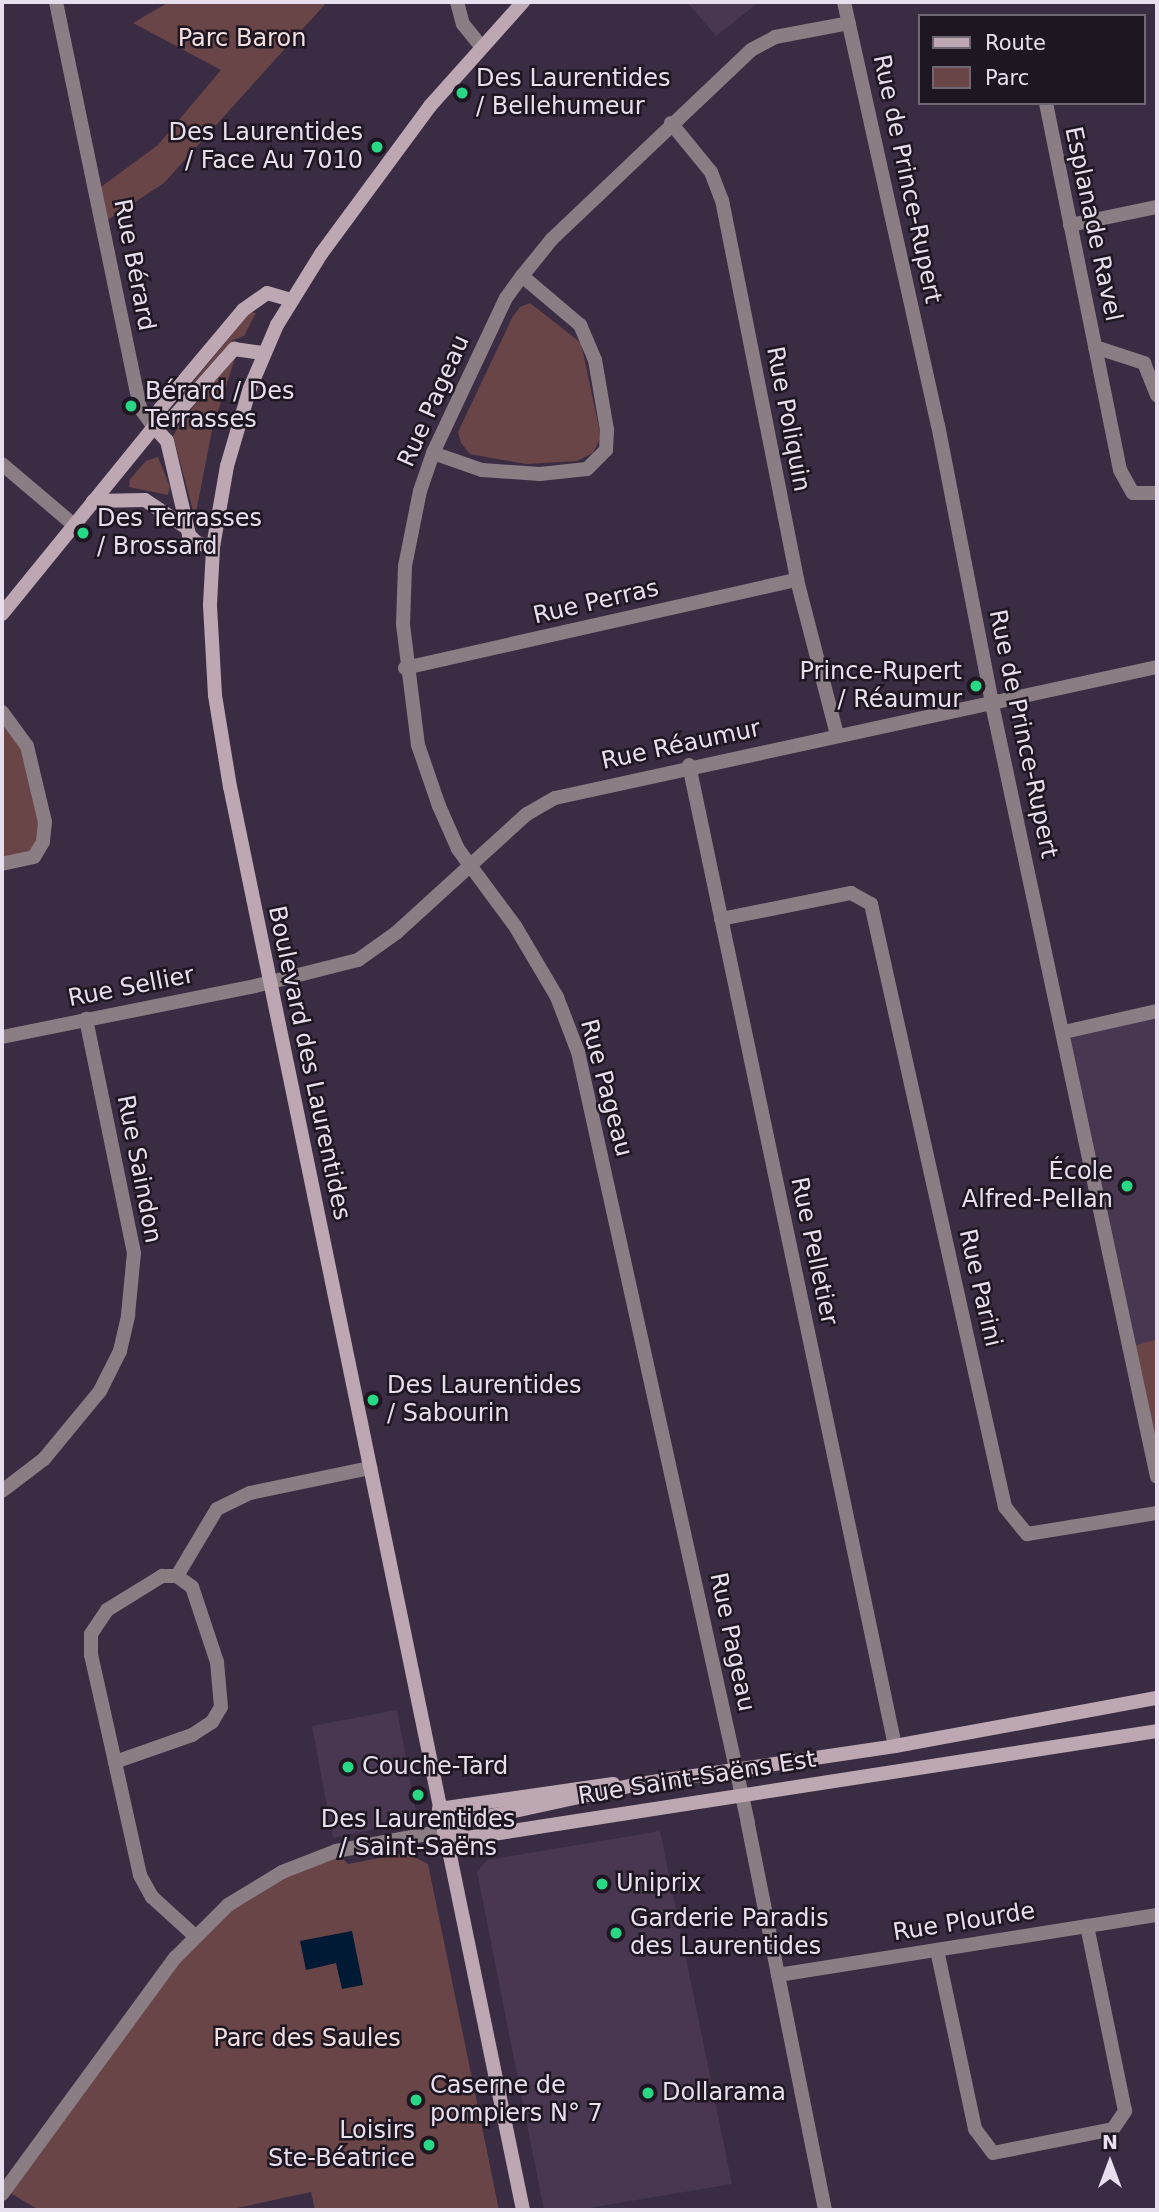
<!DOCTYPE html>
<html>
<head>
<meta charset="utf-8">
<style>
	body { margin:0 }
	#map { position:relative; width:1159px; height:2212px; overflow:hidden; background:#3a2c43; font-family:"DejaVu Sans",sans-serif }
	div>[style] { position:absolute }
	.built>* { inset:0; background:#493752 }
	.green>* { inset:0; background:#6a4547 }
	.water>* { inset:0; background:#001934 }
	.street>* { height:14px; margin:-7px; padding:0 7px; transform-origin:7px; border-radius:7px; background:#8a7d84 }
	.secondary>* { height:14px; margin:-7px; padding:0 7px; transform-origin:7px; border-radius:7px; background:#bca7b2 }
	.dots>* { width:19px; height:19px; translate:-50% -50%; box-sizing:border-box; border:4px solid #1e1721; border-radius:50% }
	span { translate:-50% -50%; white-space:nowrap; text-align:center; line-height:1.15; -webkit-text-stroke:5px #1e1721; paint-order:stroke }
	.park-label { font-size:24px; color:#f2dfdf }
	.poi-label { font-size:24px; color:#e8dfee }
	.left { translate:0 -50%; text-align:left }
	.right { translate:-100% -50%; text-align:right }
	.street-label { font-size:24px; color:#e8dfee }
	.frame { position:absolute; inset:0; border:4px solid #e8dfee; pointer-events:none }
	.legend { position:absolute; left:918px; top:14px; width:228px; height:91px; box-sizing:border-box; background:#1e1721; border:2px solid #6f6773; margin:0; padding:9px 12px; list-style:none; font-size:21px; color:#e8dfee }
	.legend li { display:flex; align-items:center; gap:14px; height:35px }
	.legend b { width:35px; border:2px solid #6f6773 }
	.north { position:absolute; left:1075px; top:2128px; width:70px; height:70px; -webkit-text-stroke:5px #1e1721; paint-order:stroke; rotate:0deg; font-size:19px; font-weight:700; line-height:28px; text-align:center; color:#e8dfee }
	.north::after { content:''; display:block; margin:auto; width:24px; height:32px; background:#e8dfee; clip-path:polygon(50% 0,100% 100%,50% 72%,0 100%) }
</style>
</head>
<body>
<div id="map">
	<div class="built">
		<div style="clip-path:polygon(687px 2px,759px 2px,716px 36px)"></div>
		<div style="clip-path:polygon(1157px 1011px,1157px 1339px,1130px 1347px,1064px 1032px)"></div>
		<div style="clip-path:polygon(397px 1710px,416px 1812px,403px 1823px,333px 1838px,312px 1726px)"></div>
		<div style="clip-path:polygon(660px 1831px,732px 2184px,577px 2210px,544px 2210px,477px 1872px,487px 1860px)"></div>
	</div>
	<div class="green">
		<div style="clip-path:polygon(169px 2px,327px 2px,164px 183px,106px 221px,98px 189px,158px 145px,221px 70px,133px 23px)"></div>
		<div style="clip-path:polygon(530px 303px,581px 343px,601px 437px,593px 453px,577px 461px,526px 464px,470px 454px,461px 443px,458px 432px,512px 318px,520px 307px)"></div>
		<div style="clip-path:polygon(250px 312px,256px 313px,244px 336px,233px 340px,175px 404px)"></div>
		<div style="clip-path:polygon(235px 358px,212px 430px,195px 518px,173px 436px,182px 420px)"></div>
		<div style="clip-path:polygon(158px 457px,170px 487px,168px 495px,129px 487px,130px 479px,146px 461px)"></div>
		<div style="clip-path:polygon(2px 712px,12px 722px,45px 822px,34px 857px,2px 864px)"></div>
		<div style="clip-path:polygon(1157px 1339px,1157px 1478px,1130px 1347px)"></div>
		<div style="clip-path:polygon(336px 1851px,348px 1864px,406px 1853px,428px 1864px,499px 2210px,315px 2210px,311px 2192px,228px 2210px,39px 2210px,5px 2190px,175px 1958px,228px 1905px)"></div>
	</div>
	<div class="water">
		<div style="clip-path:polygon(352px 1931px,363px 1985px,342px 1989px,336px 1963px,306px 1970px,300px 1941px)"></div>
	</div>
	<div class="street">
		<div style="left:56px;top:2px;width:415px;rotate:78.3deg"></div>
		<div style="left:140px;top:408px;width:24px;rotate:54deg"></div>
		<div style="left:457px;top:2px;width:23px;rotate:75deg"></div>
		<div style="left:463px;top:24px;width:27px;rotate:51deg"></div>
		<div style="left:844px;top:2px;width:433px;rotate:77.5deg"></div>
		<div style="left:938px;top:425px;width:284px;rotate:79deg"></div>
		<div style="left:992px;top:704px;width:790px;rotate:77.95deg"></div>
		<div style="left:1046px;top:103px;width:374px;rotate:78.6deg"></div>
		<div style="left:1120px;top:470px;width:26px;rotate:61deg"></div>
		<div style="left:1133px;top:493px;width:24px"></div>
		<div style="left:671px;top:123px;width:63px;rotate:50.8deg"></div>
		<div style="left:711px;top:172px;width:30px;rotate:69deg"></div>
		<div style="left:722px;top:200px;width:387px;rotate:78.8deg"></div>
		<div style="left:797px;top:580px;width:160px;rotate:75.5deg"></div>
		<div style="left:1070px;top:225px;width:89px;rotate:-11.7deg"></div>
		<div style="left:1095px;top:347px;width:52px;rotate:18.1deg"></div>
		<div style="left:1144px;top:363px;width:35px;rotate:68deg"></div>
		<div style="left:433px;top:453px;width:52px;rotate:19.1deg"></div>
		<div style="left:482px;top:470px;width:58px;rotate:3.9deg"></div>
		<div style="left:540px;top:474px;width:47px;rotate:-6.1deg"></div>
		<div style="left:587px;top:469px;width:27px;rotate:-45deg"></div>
		<div style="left:606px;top:450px;width:20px;rotate:-87deg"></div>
		<div style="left:607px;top:430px;width:71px;rotate:-99.7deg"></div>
		<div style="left:595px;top:360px;width:38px;rotate:-113deg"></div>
		<div style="left:580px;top:325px;width:76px;rotate:-139.8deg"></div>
		<div style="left:2px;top:464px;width:94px;rotate:40.3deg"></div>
		<div style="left:405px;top:668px;width:402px;rotate:-12.7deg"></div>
		<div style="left:2px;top:712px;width:42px;rotate:53.7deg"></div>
		<div style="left:27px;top:746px;width:78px;rotate:76.7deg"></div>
		<div style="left:45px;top:822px;width:20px;rotate:96deg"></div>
		<div style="left:43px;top:842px;width:17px;rotate:121deg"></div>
		<div style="left:34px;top:857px;width:33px;rotate:168deg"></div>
		<div style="left:689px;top:765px;width:1002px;rotate:78.14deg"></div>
		<div style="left:721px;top:919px;width:133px;rotate:-11.3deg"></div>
		<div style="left:851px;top:893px;width:23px;rotate:29deg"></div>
		<div style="left:871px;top:904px;width:618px;rotate:77.47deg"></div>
		<div style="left:1005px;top:1507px;width:35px;rotate:51deg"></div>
		<div style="left:1027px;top:1534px;width:132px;rotate:-9.2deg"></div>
		<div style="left:1064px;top:1032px;width:95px;rotate:-12.7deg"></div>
		<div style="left:2px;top:1037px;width:258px;rotate:-11.4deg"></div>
		<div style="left:255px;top:986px;width:106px;rotate:-14.2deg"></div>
		<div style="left:358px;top:960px;width:47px;rotate:-35.4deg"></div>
		<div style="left:396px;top:933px;width:177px;rotate:-42.3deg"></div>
		<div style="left:527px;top:814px;width:32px;rotate:-30deg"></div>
		<div style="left:555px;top:798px;width:616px;rotate:-12.28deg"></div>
		<div style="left:2px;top:1491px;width:53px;rotate:-37.3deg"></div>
		<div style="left:44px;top:1459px;width:88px;rotate:-50.5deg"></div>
		<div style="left:100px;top:1391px;width:45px;rotate:-63.4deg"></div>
		<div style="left:120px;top:1351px;width:37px;rotate:-77deg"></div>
		<div style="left:128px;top:1315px;width:62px;rotate:-84.5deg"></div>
		<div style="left:134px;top:1253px;width:239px;rotate:-101.6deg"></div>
		<div style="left:115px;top:1762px;width:110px;rotate:-102.6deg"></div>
		<div style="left:91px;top:1655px;width:21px;rotate:-90deg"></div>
		<div style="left:91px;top:1634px;width:29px;rotate:-56deg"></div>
		<div style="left:107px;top:1610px;width:65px;rotate:-31.7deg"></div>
		<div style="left:162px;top:1576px;width:15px"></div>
		<div style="left:195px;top:1936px;width:58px;rotate:-137.8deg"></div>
		<div style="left:152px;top:1897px;width:25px;rotate:-119deg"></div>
		<div style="left:140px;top:1875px;width:116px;rotate:-102.5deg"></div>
		<div style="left:115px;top:1762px;width:82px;rotate:-19.3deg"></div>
		<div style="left:192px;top:1735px;width:24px;rotate:-33deg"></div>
		<div style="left:212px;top:1722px;width:17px;rotate:-59deg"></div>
		<div style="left:221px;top:1707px;width:45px;rotate:-95.1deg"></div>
		<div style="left:217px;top:1662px;width:79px;rotate:-108.4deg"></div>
		<div style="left:192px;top:1587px;width:19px;rotate:-144deg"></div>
		<div style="left:177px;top:1576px;width:78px;rotate:-59.2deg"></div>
		<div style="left:217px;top:1509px;width:37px;rotate:-26deg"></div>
		<div style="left:250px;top:1493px;width:123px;rotate:-11.8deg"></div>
		<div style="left:937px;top:1950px;width:183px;rotate:78deg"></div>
		<div style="left:975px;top:2129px;width:30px;rotate:53deg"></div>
		<div style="left:993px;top:2153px;width:122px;rotate:-11.3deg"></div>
		<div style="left:1113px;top:2129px;width:22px;rotate:-56deg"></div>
		<div style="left:1125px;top:2111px;width:189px;rotate:-101.6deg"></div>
		<div style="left:778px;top:1975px;width:384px;rotate:-9deg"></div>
		<div style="left:2px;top:2194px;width:293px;rotate:-53.8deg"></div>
		<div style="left:175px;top:1958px;width:75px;rotate:-45deg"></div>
		<div style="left:228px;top:1905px;width:63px;rotate:-31.4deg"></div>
		<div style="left:282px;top:1872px;width:58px;rotate:-21.3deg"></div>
		<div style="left:336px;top:1851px;width:110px;rotate:-10.5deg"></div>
		<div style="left:825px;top:2210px;width:395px;rotate:-101.3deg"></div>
		<div style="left:748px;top:1823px;width:790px;rotate:-102.43deg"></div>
		<div style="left:578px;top:1052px;width:59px;rotate:-110.9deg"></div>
		<div style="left:557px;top:997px;width:82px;rotate:-120.6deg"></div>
		<div style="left:515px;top:926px;width:96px;rotate:-126.5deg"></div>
		<div style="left:458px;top:849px;width:47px;rotate:-113.8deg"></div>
		<div style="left:439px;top:806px;width:65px;rotate:-109deg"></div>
		<div style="left:418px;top:745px;width:122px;rotate:-97.1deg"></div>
		<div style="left:403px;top:624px;width:58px;rotate:-88deg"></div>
		<div style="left:405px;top:566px;width:76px;rotate:-78.7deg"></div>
		<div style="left:420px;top:491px;width:40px;rotate:-71.1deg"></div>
		<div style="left:433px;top:453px;width:171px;rotate:-64.8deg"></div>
		<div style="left:506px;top:298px;width:27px;rotate:-54deg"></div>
		<div style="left:522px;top:276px;width:48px;rotate:-51deg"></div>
		<div style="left:552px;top:239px;width:274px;rotate:-43.5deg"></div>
		<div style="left:751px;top:50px;width:27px;rotate:-28deg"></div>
		<div style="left:775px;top:37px;width:75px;rotate:-10.7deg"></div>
	</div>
	<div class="secondary">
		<div style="left:154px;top:427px;width:20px;rotate:-24deg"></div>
		<div style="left:172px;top:419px;width:94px;rotate:-48.5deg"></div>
		<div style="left:234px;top:349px;width:29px;rotate:8deg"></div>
		<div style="left:154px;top:427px;width:19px;rotate:47deg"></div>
		<div style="left:167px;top:441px;width:97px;rotate:76.8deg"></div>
		<div style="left:189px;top:535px;width:11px;rotate:45deg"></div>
		<div style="left:197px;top:543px;width:16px;rotate:14deg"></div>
		<div style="left:93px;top:501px;width:52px;rotate:-1.1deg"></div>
		<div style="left:145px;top:500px;width:50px;rotate:33.7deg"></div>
		<div style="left:2px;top:614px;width:241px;rotate:-50.9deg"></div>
		<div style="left:154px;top:427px;width:19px;rotate:-72deg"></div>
		<div style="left:160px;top:409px;width:129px;rotate:-50deg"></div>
		<div style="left:243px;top:310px;width:29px;rotate:-35deg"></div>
		<div style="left:267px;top:293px;width:25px;rotate:16deg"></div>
		<div style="left:439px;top:1809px;width:176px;rotate:-8.2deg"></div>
		<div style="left:444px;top:1831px;width:21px;rotate:-25deg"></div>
		<div style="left:463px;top:1822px;width:180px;rotate:-12.2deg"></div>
		<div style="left:639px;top:1784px;width:259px;rotate:-8.4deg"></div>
		<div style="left:895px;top:1746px;width:266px;rotate:-10.4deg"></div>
		<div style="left:444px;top:1831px;width:24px;rotate:17deg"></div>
		<div style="left:467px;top:1838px;width:698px;rotate:-8.81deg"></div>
		<div style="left:523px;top:2210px;width:1453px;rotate:-101.63deg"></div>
		<div style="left:230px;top:787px;width:93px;rotate:-99.3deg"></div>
		<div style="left:215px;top:695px;width:90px;rotate:-93.2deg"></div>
		<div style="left:210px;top:605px;width:58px;rotate:-87deg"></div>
		<div style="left:213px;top:547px;width:82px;rotate:-80.2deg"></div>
		<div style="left:227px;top:466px;width:81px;rotate:-73.6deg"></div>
		<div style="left:250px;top:388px;width:69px;rotate:-66.8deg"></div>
		<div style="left:277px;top:325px;width:84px;rotate:-58.2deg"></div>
		<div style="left:321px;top:254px;width:184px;rotate:-53.6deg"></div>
		<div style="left:430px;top:106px;width:140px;rotate:-48.2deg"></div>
	</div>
	<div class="dots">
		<div style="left:462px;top:93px;background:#28d885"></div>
		<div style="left:377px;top:147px;background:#28d885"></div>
		<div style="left:131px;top:406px;background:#28d885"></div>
		<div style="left:83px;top:533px;background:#28d885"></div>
		<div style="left:976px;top:686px;background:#28d885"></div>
		<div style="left:1127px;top:1186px;background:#28d885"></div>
		<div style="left:373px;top:1400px;background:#28d885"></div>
		<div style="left:348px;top:1767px;background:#28d885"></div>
		<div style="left:418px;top:1795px;background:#28d885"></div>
		<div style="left:602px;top:1884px;background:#28d885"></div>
		<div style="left:616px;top:1933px;background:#28d885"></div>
		<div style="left:648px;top:2093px;background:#28d885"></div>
		<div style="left:416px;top:2100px;background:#28d885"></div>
		<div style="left:429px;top:2145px;background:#28d885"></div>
	</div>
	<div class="park-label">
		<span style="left:242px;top:39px">Parc Baron</span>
		<span style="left:307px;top:2039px">Parc des Saules</span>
	</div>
	<div class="poi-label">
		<span class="left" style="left:476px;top:93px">Des Laurentides<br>/ Bellehumeur</span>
		<span class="right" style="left:363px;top:147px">Des Laurentides<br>/ Face Au 7010</span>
		<span class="left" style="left:145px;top:406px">Bérard / Des<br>Terrasses</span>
		<span class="left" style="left:97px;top:533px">Des Terrasses<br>/ Brossard</span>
		<span class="right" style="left:962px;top:686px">Prince-Rupert<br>/ Réaumur</span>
		<span class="right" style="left:1113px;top:1186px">École<br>Alfred-Pellan</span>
		<span class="left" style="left:387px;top:1400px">Des Laurentides<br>/ Sabourin</span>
		<span class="left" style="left:362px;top:1767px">Couche-Tard</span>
		<span style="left:418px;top:1834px">Des Laurentides<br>/ Saint-Saëns</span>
		<span class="left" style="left:616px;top:1884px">Uniprix</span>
		<span class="left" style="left:630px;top:1933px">Garderie Paradis<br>des Laurentides</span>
		<span class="left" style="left:430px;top:2100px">Caserne de<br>pompiers N° 7</span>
		<span class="left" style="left:662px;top:2093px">Dollarama</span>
		<span class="right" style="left:415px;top:2145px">Loisirs<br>Ste-Béatrice</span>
	</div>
	<div class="street-label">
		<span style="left:907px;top:179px;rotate:78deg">Rue de Prince-Rupert</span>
		<span style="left:1093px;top:224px;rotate:78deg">Esplanade Ravel</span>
		<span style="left:134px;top:265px;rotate:79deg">Rue Bérard</span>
		<span style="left:434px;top:401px;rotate:-66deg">Rue Pageau</span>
		<span style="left:788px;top:419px;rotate:79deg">Rue Poliquin</span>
		<span style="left:596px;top:602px;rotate:-13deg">Rue Perras</span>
		<span style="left:1023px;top:734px;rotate:78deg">Rue de Prince-Rupert</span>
		<span style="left:681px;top:745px;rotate:-12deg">Rue Réaumur</span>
		<span style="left:131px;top:987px;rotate:-11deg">Rue Sellier</span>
		<span style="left:309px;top:1063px;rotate:78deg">Boulevard des Laurentides</span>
		<span style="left:606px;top:1088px;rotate:75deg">Rue Pageau</span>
		<span style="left:139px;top:1169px;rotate:79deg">Rue Saindon</span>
		<span style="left:814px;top:1251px;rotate:78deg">Rue Pelletier</span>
		<span style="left:980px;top:1288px;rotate:77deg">Rue Parini</span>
		<span style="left:732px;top:1642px;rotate:78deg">Rue Pageau</span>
		<span style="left:697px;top:1778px;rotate:-9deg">Rue Saint-Saëns Est</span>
		<span style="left:964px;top:1922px;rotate:-9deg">Rue Plourde</span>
	</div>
	<div class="frame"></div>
	<ul class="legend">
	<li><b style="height:9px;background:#bca7b2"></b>Route</li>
	<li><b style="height:19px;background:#6a4547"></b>Parc</li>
	</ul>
	<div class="north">N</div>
</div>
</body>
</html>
